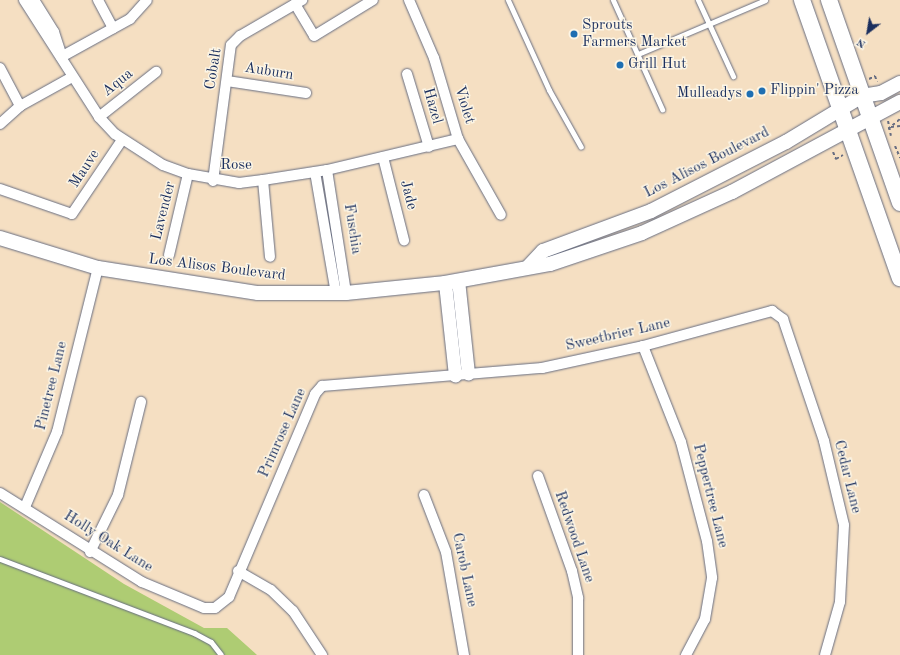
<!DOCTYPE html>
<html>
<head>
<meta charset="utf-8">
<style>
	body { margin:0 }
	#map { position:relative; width:900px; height:655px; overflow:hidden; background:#f5dfc2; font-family:"Old Standard TT",serif }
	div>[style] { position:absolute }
	.green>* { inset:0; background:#aecc73 }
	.path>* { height:2px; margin-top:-1px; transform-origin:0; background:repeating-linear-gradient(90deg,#676d81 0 3px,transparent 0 6px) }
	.roads { filter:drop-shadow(0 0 1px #676d81) drop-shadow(0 0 1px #676d81) }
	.service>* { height:5px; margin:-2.5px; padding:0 2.5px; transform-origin:2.5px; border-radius:2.5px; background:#fff }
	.minor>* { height:10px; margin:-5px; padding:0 5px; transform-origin:5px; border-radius:5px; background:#fff }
	.tertiary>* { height:13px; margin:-6.5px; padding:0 6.5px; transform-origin:6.5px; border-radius:6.5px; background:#fff }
	.secondary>* { height:14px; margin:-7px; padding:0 7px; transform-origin:7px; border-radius:7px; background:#fff }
	.primary>* { height:16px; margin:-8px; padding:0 8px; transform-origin:8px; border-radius:8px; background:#fff }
	.dots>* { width:11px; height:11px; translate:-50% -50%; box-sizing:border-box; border:2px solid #fcf5e5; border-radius:50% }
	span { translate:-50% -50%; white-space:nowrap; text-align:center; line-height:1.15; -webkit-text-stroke:3px #fcf5e5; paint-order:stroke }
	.poi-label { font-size:15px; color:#1b2f5e }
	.left { translate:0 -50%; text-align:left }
	.right { translate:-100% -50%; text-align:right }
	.street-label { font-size:15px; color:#1b2f5e }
	.north { position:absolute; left:848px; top:12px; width:40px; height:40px; -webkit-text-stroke:3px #fcf5e5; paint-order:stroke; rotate:211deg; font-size:11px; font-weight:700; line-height:16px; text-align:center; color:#1b2f5e }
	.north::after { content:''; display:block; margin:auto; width:14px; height:18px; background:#1b2f5e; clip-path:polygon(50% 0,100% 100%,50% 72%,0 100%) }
</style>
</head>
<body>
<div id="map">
	<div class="green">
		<div style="clip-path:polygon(0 502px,124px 584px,204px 628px,227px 628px,257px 655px,0 655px)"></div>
	</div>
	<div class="path">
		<div style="left:869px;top:79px;width:7px;rotate:-27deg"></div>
		<div style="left:875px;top:76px;width:6px;rotate:72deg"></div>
		<div style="left:888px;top:121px;width:15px;rotate:79deg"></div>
		<div style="left:891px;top:127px;width:9px;rotate:-6deg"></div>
		<div style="left:888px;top:129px;width:16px;rotate:-40deg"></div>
		<div style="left:895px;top:146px;width:13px;rotate:67deg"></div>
		<div style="left:833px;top:152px;width:8px;rotate:67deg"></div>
		<div style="left:836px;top:159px;width:8px;rotate:-30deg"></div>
	</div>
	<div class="roads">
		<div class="service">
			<div style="left:508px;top:0;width:99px;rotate:65.5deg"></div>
			<div style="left:549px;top:90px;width:65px;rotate:60.7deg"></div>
			<div style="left:613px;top:0;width:120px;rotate:65.8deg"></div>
			<div style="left:698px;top:0;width:84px;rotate:65.3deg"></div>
			<div style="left:638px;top:54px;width:138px;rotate:-23deg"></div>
			<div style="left:0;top:559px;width:208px;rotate:20.9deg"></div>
			<div style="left:194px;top:633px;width:19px;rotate:28deg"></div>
			<div style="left:211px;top:642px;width:16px;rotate:52deg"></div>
		</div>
		<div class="minor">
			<div style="left:24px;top:0;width:139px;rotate:57.3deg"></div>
			<div style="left:99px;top:117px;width:23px;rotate:47deg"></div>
			<div style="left:115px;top:134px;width:57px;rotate:32.9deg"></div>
			<div style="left:163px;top:165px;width:27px;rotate:20deg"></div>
			<div style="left:188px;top:174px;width:52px;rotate:10deg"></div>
			<div style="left:239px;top:183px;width:24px;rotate:-7deg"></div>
			<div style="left:263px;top:180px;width:65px;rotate:-8.9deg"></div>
			<div style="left:327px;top:170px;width:135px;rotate:-13.3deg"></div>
			<div style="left:34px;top:0;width:38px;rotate:58deg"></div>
			<div style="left:54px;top:32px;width:20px;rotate:72deg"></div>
			<div style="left:98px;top:0;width:32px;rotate:62deg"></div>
			<div style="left:409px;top:0;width:63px;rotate:66.7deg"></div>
			<div style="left:434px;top:58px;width:84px;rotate:73.5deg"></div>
			<div style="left:458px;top:139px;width:87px;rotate:60.5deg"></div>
			<div style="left:295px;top:4px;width:37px;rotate:59deg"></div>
			<div style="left:314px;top:36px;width:69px;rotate:-31.4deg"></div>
			<div style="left:61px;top:57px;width:79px;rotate:-28.8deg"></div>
			<div style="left:130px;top:19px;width:25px;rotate:-48deg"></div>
			<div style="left:0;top:68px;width:43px;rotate:62.2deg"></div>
			<div style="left:407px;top:74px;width:76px;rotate:73.2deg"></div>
			<div style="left:227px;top:81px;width:80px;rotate:8.6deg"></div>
			<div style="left:99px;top:117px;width:73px;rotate:-38.3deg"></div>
			<div style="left:0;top:124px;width:27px;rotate:-42deg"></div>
			<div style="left:20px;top:106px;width:60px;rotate:-29.1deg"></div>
			<div style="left:383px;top:157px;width:86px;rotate:75.8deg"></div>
			<div style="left:327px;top:170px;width:124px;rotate:81.2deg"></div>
			<div style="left:315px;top:172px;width:123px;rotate:80.2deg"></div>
			<div style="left:263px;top:180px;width:77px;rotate:84.8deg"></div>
			<div style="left:213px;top:181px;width:137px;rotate:-82.5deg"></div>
			<div style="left:231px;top:45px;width:13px;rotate:-45deg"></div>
			<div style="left:240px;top:36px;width:72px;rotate:-30.1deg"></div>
			<div style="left:0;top:189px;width:76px;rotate:19.1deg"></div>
			<div style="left:72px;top:214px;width:89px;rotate:-56deg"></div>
			<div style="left:169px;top:255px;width:83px;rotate:-76.8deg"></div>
			<div style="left:643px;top:346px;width:103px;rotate:68.4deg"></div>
			<div style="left:681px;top:442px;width:102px;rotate:75.3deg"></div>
			<div style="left:707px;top:541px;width:37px;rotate:82deg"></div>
			<div style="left:712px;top:578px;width:42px;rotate:99.7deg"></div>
			<div style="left:705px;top:619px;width:41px;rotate:117.8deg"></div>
			<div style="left:538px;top:476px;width:101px;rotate:70.3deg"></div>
			<div style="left:572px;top:571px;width:28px;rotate:77deg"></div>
			<div style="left:578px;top:598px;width:57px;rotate:90deg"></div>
			<div style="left:0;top:493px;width:168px;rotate:32.1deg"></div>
			<div style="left:142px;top:582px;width:67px;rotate:22.8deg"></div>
			<div style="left:204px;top:608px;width:11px"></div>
			<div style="left:215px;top:608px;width:18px;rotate:-38deg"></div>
			<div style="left:229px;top:597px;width:220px;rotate:-67deg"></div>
			<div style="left:315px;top:394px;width:11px;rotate:-49deg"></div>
			<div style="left:322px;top:386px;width:221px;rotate:-4.7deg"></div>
			<div style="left:542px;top:368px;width:103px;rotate:-12.3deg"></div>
			<div style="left:643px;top:346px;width:134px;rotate:-15.2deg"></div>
			<div style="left:772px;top:311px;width:14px;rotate:36deg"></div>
			<div style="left:783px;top:319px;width:129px;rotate:71.4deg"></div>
			<div style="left:824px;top:441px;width:86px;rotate:76.6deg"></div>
			<div style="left:844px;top:525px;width:77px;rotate:93deg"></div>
			<div style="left:840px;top:602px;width:55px;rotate:105.8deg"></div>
			<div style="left:424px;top:495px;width:61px;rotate:68.9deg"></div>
			<div style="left:446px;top:552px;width:105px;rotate:80.1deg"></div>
			<div style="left:25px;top:507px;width:82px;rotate:-66.9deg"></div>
			<div style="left:57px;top:432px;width:169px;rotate:-76deg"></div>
			<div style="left:90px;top:552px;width:64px;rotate:-63.8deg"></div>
			<div style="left:118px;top:495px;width:96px;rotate:-76.1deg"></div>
			<div style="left:238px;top:571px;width:38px;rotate:30deg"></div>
			<div style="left:271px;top:590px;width:30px;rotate:44deg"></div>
			<div style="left:293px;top:611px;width:53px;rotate:56.6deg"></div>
		</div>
		<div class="tertiary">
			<div style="left:458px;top:280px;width:94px;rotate:83.9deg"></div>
			<div style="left:445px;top:283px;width:93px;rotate:83.8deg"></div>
		</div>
		<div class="secondary">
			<div style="left:0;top:238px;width:102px;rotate:17deg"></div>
			<div style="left:98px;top:268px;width:162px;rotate:8.9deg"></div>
			<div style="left:258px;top:293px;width:88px"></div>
			<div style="left:346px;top:293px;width:100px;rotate:-5.8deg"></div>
			<div style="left:445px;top:283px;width:107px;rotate:-10.3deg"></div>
			<div style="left:550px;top:264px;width:97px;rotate:-18.6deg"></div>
			<div style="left:642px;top:233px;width:99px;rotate:-24.5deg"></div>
			<div style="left:732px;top:192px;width:191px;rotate:-28.2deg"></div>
			<div style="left:528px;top:267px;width:22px;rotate:-47deg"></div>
			<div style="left:543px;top:251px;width:115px;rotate:-20.3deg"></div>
			<div style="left:651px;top:211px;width:152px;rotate:-27.1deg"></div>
			<div style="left:786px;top:142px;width:89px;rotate:-31.2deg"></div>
			<div style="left:862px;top:96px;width:19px;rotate:-9deg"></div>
			<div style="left:881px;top:93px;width:21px;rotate:-28deg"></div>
		</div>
		<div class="primary">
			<div style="left:802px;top:0;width:295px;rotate:70.6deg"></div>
			<div style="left:829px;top:0;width:215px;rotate:70.7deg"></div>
		</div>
	</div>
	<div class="dots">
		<div style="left:574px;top:34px;background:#1f6fb2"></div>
		<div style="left:620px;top:65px;background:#1f6fb2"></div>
		<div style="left:762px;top:91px;background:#1f6fb2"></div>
		<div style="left:750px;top:94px;background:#1f6fb2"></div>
	</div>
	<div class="poi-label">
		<span class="left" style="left:582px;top:34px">Sprouts<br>Farmers Market</span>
		<span class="left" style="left:628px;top:65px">Grill Hut</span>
		<span class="left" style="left:770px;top:91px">Flippin' Pizza</span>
		<span class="right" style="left:742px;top:94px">Mulleadys</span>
	</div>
	<div class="street-label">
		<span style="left:214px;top:69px;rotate:-81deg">Cobalt</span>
		<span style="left:269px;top:72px;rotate:9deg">Auburn</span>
		<span style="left:118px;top:83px;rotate:-39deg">Aqua</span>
		<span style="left:464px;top:105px;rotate:73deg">Violet</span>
		<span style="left:432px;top:106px;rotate:74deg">Hazel</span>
		<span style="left:707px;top:163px;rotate:-27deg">Los Alisos Boulevard</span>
		<span style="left:236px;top:166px">Rose</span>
		<span style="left:85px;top:169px;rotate:-57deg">Mauve</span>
		<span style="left:408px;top:195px;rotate:76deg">Jade</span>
		<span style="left:164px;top:211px;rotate:-76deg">Lavender</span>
		<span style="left:352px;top:229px;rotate:81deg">Fuschia</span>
		<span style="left:217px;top:268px;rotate:7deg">Los Alisos Boulevard</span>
		<span style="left:618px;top:335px;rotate:-13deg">Sweetbrier Lane</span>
		<span style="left:52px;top:386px;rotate:-76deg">Pinetree Lane</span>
		<span style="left:283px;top:433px;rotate:-66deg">Primrose Lane</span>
		<span style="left:847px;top:477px;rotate:76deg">Cedar Lane</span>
		<span style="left:710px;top:496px;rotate:76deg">Peppertree Lane</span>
		<span style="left:574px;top:537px;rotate:71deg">Redwood Lane</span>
		<span style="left:108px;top:542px;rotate:32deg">Holly Oak Lane</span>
		<span style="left:464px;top:570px;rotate:78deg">Carob Lane</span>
	</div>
	<div class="north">N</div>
</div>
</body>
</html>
